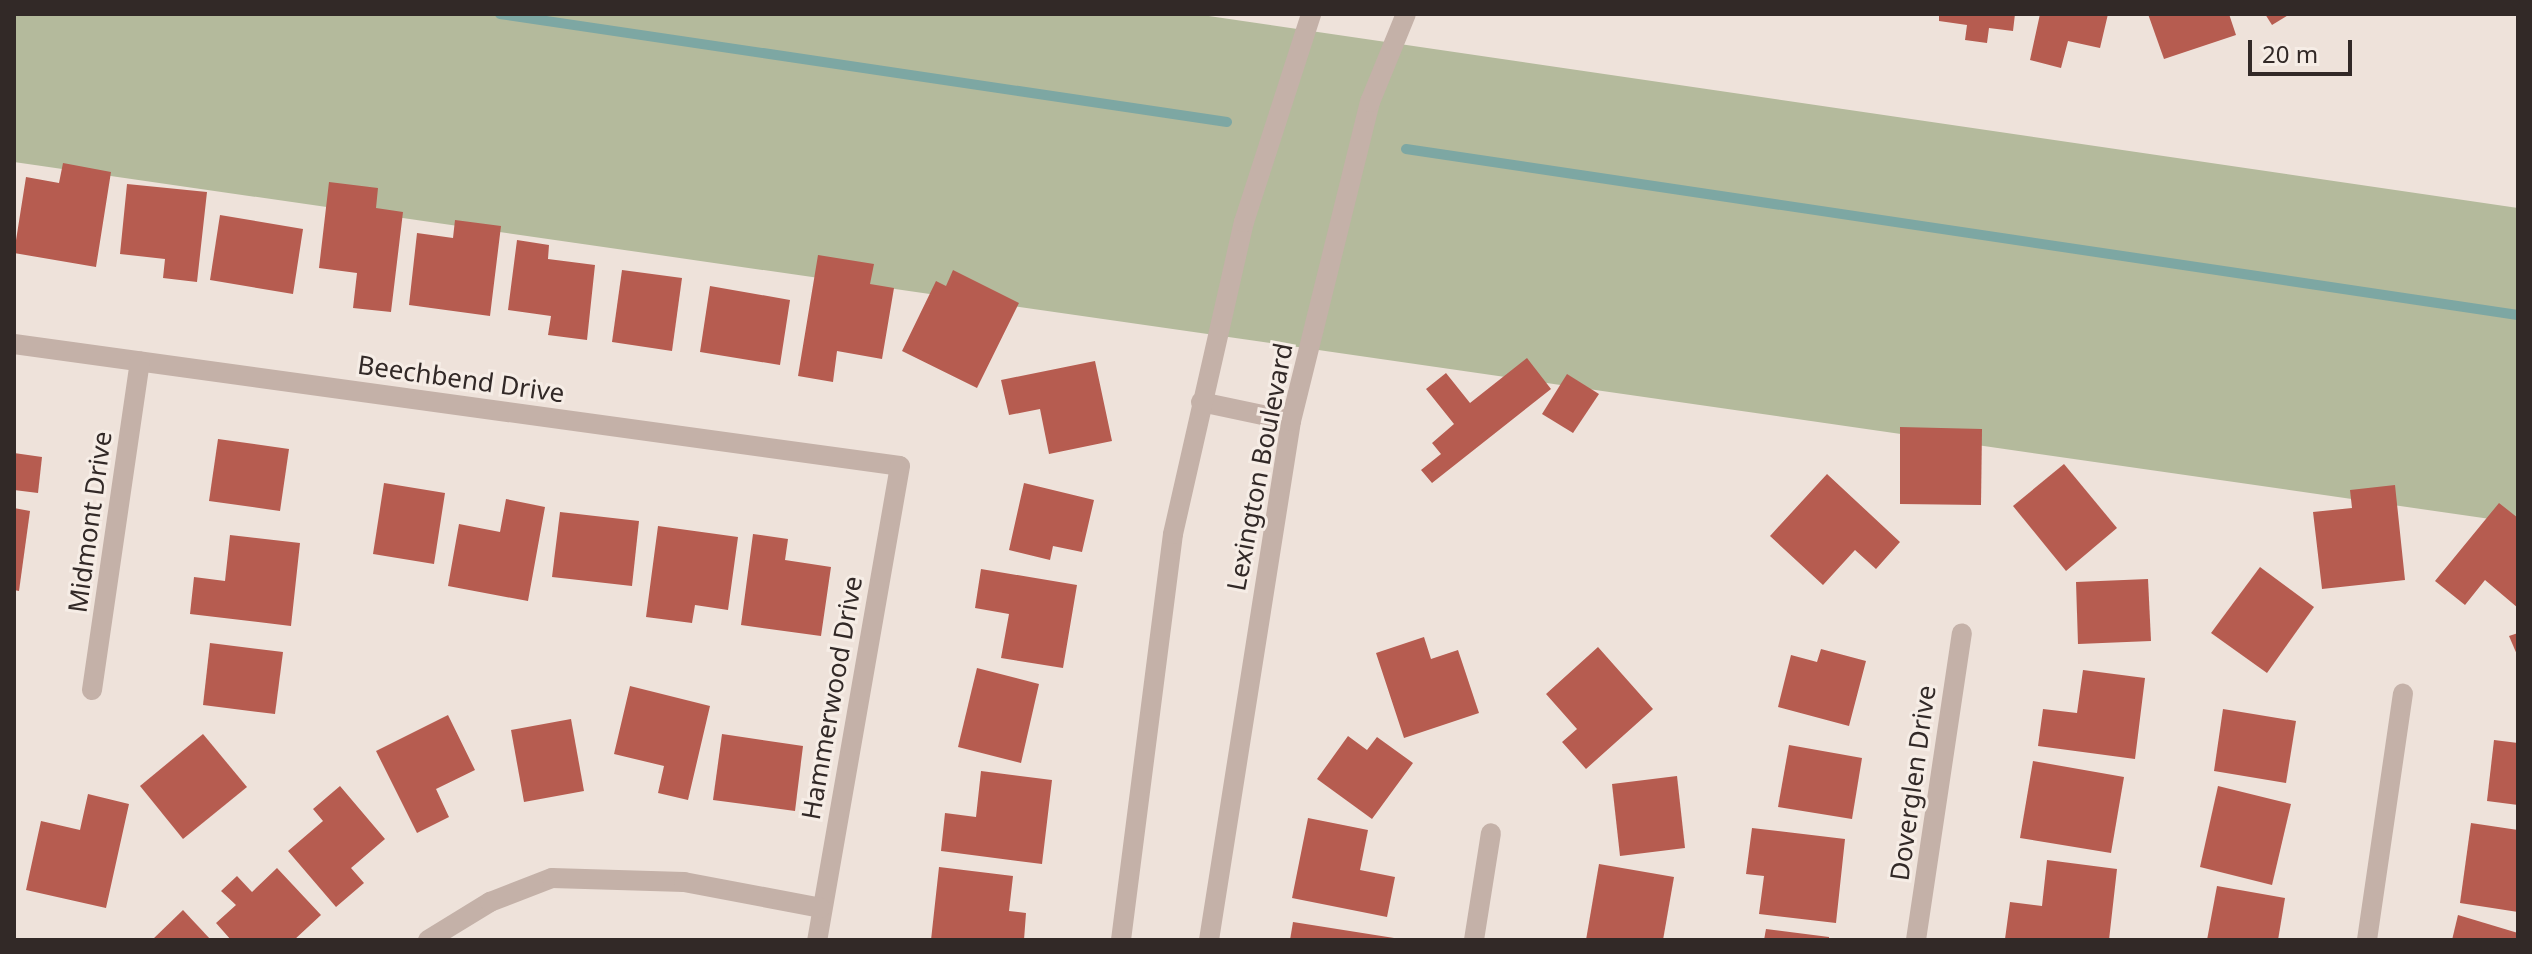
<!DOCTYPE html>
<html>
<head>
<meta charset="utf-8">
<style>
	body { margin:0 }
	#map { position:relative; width:2532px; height:954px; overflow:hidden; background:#eee2da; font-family:"Noto Sans",sans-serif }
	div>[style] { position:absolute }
	.green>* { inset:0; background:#b4ba9c }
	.stream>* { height:10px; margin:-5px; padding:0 5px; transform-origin:5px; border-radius:5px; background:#7da7a3 }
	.building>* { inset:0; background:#b65c50 }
	.minor>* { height:20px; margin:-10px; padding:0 10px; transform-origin:10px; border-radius:10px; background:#c4b1a8 }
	span { translate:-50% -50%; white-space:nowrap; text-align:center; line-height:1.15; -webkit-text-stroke:6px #f6ede6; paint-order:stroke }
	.street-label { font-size:26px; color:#322927 }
	.frame { position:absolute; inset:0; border:16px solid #322927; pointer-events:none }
	.scale { position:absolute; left:2248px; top:40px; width:104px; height:36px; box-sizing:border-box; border:4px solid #322927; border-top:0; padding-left:10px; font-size:24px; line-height:28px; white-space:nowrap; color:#322927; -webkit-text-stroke:6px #f6ede6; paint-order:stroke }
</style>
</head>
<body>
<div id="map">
	<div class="green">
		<div style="clip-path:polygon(14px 14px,1195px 14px,2518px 208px,2518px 523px,14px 162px)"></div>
	</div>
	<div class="stream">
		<div style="left:500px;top:14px;width:735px;rotate:8.45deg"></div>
		<div style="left:1406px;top:149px;width:1124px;rotate:8.49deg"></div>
	</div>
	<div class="building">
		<div style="clip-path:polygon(1939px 14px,2015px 14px,2013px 31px,1989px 28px,1987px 43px,1965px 40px,1967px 25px,1939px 21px)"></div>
		<div style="clip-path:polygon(2040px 14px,2108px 14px,2100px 48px,2068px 41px,2061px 68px,2030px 60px)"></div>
		<div style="clip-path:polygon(2148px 14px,2229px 14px,2236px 35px,2164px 59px)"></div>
		<div style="clip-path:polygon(2265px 14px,2290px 14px,2272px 25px)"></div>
		<div style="clip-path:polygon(63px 163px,111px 172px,96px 267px,14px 253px,26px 177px,59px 183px)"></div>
		<div style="clip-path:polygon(329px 182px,378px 188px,376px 208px,403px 212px,391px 312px,353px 308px,357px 273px,319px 268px)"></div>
		<div style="clip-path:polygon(127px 184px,207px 192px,197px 282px,163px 278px,165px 259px,120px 254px)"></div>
		<div style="clip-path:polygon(220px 215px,303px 229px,293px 294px,210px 280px)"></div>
		<div style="clip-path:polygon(455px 220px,501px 226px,490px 316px,409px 305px,417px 233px,453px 238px)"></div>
		<div style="clip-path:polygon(517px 240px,549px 245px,548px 259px,595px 265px,587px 340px,548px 335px,551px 316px,508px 310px)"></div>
		<div style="clip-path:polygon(818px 255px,874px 264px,870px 284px,894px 288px,882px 359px,837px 351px,833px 382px,798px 376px)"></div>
		<div style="clip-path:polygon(622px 270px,682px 278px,672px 351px,612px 342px)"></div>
		<div style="clip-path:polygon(953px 270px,1019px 303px,977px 388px,902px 351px,936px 281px,946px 286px)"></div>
		<div style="clip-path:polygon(710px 286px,790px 300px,780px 365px,700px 352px)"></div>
		<div style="clip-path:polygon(1527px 358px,1551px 389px,1432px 483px,1421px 470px,1441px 454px,1432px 443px,1454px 424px,1426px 389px,1446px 373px,1470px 403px)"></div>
		<div style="clip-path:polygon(1095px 361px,1112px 441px,1049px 454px,1040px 409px,1009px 415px,1001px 380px)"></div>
		<div style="clip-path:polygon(1567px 374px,1599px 394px,1573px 433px,1542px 414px)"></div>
		<div style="clip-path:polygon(1900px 427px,1982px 429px,1981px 505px,1900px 504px)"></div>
		<div style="clip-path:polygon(218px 439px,289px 449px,280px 511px,209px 501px)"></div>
		<div style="clip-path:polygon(14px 453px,42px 457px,38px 493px,14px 490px)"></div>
		<div style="clip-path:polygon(2064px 464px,2117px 528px,2066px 571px,2013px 506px)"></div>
		<div style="clip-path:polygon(1827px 474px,1900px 542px,1876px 569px,1855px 550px,1823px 585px,1770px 536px)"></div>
		<div style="clip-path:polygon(384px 483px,445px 493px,434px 564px,373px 554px)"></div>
		<div style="clip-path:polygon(1024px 483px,1094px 500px,1082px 552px,1053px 546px,1050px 560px,1009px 550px)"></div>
		<div style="clip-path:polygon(2395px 485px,2405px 580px,2322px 589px,2313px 512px,2352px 508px,2350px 490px)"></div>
		<div style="clip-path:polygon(506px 499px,545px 507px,528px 601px,448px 586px,459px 524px,500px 532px)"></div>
		<div style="clip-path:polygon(2499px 503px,2518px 518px,2518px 608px,2485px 580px,2465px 605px,2435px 581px)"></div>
		<div style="clip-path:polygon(14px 508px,30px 511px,19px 591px,14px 590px)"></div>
		<div style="clip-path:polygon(560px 512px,639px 521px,632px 586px,552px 577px)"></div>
		<div style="clip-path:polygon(658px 526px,738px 537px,728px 610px,695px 605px,692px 623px,646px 617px)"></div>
		<div style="clip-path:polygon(753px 534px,788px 539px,785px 560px,831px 567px,821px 636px,741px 625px)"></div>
		<div style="clip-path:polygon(230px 535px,300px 543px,291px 626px,190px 614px,194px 577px,225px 581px)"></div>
		<div style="clip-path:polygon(2260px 567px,2314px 607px,2267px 673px,2211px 633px)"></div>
		<div style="clip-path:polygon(981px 569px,1077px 585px,1063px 668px,1001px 658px,1009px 614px,975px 608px)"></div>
		<div style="clip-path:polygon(2148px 579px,2151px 641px,2078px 644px,2076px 582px)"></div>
		<div style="clip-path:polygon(2518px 633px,2518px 657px,2509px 636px)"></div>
		<div style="clip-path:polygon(1424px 637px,1431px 659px,1458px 650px,1479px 713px,1404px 738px,1376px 653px)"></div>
		<div style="clip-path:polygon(210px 643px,283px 652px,275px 714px,203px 705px)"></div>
		<div style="clip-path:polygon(1598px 647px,1653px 709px,1586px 769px,1562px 742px,1577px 729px,1546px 694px)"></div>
		<div style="clip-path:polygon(1821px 649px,1866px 661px,1849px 726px,1778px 707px,1791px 655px,1817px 662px)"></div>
		<div style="clip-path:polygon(977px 668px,1039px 684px,1021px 763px,958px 747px)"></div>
		<div style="clip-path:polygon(2083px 670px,2145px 678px,2135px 759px,2038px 746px,2043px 709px,2077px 713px)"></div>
		<div style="clip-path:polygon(630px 686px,710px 706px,688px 800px,658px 793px,664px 766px,614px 754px)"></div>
		<div style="clip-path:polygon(2223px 709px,2296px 721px,2286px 783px,2214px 771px)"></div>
		<div style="clip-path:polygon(448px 715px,475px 770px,436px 789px,449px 817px,417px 833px,376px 751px)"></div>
		<div style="clip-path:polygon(571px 719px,584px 791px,524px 802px,511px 730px)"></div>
		<div style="clip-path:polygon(203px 734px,247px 787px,183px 839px,140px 786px)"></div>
		<div style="clip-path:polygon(722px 734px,803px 746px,795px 811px,713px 800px)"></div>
		<div style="clip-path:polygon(1348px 736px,1367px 750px,1377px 737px,1413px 763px,1372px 819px,1317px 779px)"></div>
		<div style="clip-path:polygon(2494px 740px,2518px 743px,2518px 805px,2487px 801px)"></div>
		<div style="clip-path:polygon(1789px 745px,1862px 758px,1852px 819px,1778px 807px)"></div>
		<div style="clip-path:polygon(2033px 761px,2124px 777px,2111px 853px,2020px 838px)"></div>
		<div style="clip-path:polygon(981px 771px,1052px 780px,1042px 864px,941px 851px,945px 813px,976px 817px)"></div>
		<div style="clip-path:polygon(1677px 776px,1685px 848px,1620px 856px,1612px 784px)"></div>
		<div style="clip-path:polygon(340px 786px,385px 839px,351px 868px,364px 883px,336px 907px,288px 851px,323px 821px,313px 809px)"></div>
		<div style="clip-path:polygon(2218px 786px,2291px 804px,2272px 885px,2200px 867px)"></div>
		<div style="clip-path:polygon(88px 794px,129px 804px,106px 908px,26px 890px,41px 821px,80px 830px)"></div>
		<div style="clip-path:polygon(1308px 818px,1368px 830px,1360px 870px,1395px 877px,1387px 917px,1292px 898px)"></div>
		<div style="clip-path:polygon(2471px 823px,2518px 830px,2518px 912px,2460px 903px)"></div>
		<div style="clip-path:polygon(1752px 828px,1845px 839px,1836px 923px,1759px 914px,1764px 876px,1746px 874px)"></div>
		<div style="clip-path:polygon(2047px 860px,2117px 869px,2109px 940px,2005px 939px,2010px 902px,2042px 906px)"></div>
		<div style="clip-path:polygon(1599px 864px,1674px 877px,1663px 940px,1586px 940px)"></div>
		<div style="clip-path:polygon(939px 867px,1013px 876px,1009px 911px,1026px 913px,1024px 940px,931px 940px)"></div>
		<div style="clip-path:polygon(277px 868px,321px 915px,294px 940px,231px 940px,216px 923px,236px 905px,221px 891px,237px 876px,252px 892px)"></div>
		<div style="clip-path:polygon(2217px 886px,2285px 898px,2278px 940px,2207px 940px)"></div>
		<div style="clip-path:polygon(183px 910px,211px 940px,152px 940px)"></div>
		<div style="clip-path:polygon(2458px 915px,2518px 933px,2518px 940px,2452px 940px)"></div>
		<div style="clip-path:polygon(1293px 922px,1394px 938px,1393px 940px,1290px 940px)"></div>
		<div style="clip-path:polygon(1766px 929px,1829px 937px,1829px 940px,1764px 940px)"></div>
	</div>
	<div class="minor">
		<div style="left:14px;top:344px;width:894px;rotate:7.84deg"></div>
		<div style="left:900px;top:466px;width:481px;rotate:99.9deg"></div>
		<div style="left:1201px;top:402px;width:92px;rotate:11.9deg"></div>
		<div style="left:92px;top:690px;width:332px;rotate:-81.7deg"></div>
		<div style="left:428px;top:940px;width:73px;rotate:-31.5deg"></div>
		<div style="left:490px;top:902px;width:66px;rotate:-21.2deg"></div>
		<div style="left:552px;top:878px;width:132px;rotate:1.7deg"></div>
		<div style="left:684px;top:882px;width:139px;rotate:10.7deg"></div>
		<div style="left:1121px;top:940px;width:409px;rotate:-82.7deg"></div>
		<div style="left:1173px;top:534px;width:320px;rotate:-77.2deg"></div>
		<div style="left:1244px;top:222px;width:219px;rotate:-72.1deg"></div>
		<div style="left:1209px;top:940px;width:525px;rotate:-81.02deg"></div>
		<div style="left:1291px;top:421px;width:329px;rotate:-76.1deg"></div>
		<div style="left:1370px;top:102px;width:95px;rotate:-67.8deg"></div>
		<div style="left:1474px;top:940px;width:108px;rotate:-81deg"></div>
		<div style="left:1916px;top:940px;width:310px;rotate:-81.5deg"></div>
		<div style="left:2367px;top:940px;width:249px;rotate:-81.7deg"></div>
	</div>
	<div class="street-label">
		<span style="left:461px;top:379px;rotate:8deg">Beechbend Drive</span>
		<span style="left:1260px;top:467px;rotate:-79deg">Lexington Boulevard</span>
		<span style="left:90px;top:522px;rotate:-82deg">Midmont Drive</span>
		<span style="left:832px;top:698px;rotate:-80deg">Hammerwood Drive</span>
		<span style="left:1913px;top:783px;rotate:-82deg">Doverglen Drive</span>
	</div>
	<div class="frame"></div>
	<div class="scale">20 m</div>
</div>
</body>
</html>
